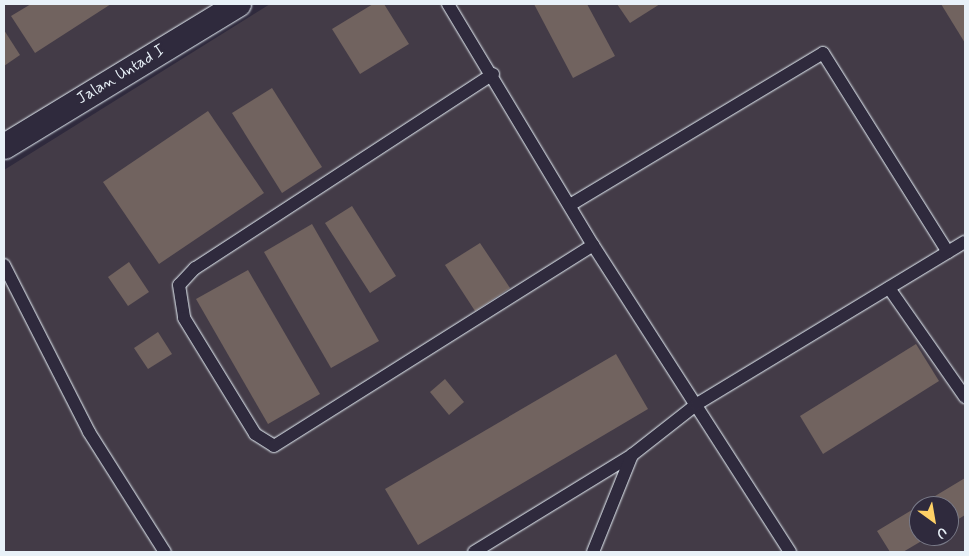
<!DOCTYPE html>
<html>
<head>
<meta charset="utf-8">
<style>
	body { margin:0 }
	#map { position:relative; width:969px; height:556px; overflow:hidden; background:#2f2a3d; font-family:Mynerve,sans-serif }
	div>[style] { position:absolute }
	.built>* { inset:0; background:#433b47 }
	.building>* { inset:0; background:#71635f }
	.roads { filter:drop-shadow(0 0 1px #e8f1f8) drop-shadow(0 0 1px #e8f1f8) }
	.service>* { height:12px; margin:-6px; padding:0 6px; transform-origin:6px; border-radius:6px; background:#2f2a3d }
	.minor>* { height:25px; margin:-12.5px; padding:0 12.5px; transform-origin:12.5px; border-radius:12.5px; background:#2f2a3d }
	span { translate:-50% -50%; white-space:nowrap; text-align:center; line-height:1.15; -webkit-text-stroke:5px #2f2a3d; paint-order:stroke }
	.street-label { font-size:16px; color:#e8f1f8 }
	.frame { position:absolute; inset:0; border:5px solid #e8f1f8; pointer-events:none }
	.north { position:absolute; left:909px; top:496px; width:50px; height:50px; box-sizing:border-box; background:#2f2a3d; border:1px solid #797a88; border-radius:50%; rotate:148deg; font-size:14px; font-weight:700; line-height:20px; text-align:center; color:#e8f1f8 }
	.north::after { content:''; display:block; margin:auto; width:18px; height:22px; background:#ffd166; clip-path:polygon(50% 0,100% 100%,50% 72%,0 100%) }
</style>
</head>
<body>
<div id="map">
	<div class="built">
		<div style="clip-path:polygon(4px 4px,223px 4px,4px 135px)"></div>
		<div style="clip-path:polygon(evenodd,270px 4px,965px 4px,965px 552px,4px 552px,4px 170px,270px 4px,919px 506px,949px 506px,949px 536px,919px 536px,919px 506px)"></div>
	</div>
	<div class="building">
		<div style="clip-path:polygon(31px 4px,111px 4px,35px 53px,11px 16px)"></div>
		<div style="clip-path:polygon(373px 4px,384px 4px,409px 44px,360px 74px,332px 29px)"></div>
		<div style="clip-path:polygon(534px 4px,587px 4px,615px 56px,573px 78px)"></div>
		<div style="clip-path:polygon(617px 4px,660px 4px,630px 23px)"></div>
		<div style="clip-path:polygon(941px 4px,965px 4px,965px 43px)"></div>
		<div style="clip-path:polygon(4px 30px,20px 55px,4px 66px)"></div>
		<div style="clip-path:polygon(272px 88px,322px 167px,282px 193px,232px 113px)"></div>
		<div style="clip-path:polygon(208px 111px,264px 193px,159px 264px,103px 182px)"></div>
		<div style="clip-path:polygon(352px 206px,396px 276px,370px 293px,325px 223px)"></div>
		<div style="clip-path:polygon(312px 224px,379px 341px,331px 368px,264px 252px)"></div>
		<div style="clip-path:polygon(480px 243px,510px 288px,475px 311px,445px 265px)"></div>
		<div style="clip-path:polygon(129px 262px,149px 292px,128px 306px,108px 277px)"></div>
		<div style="clip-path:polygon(248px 270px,320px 394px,268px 424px,196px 299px)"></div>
		<div style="clip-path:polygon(158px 332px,172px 354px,148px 369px,134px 348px)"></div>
		<div style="clip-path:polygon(916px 344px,939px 381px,823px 454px,800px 416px)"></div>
		<div style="clip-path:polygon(616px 354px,648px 409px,418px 545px,385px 489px)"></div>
		<div style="clip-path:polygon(445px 379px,464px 402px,449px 415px,430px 392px)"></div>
		<div style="clip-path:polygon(965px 478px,965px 515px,949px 525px,949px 506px,919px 506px,919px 536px,930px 536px,903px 552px,890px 552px,877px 531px)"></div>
	</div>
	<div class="roads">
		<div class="service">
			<div style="left:448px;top:4px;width:281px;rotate:59deg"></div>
			<div style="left:593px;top:245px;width:365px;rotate:57.3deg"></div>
			<div style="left:493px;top:74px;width:356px;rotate:146.9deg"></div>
			<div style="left:195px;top:268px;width:23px;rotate:133deg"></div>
			<div style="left:179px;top:285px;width:33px;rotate:81deg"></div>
			<div style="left:184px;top:318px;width:136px;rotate:58.5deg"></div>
			<div style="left:255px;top:434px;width:22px;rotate:32deg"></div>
			<div style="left:274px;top:446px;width:377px;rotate:-32.2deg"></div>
			<div style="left:570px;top:205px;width:295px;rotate:-31deg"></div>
			<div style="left:823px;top:53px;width:235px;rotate:57.9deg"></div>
			<div style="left:4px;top:265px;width:187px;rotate:63deg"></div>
			<div style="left:89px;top:432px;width:142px;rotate:57.7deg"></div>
			<div style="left:889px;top:288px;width:133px;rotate:55.1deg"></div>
			<div style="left:474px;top:552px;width:185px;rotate:-31.5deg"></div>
			<div style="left:632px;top:455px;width:83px;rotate:-38.1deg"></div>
			<div style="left:697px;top:404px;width:313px;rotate:-31.2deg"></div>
			<div style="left:593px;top:552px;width:105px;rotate:-68.1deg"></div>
		</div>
		<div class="minor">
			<div style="left:4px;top:146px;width:274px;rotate:-31.3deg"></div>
		</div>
	</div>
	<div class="street-label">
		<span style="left:121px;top:75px;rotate:-31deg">Jalan Untad I</span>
	</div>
	<div class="frame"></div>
	<div class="north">U</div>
</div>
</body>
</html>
